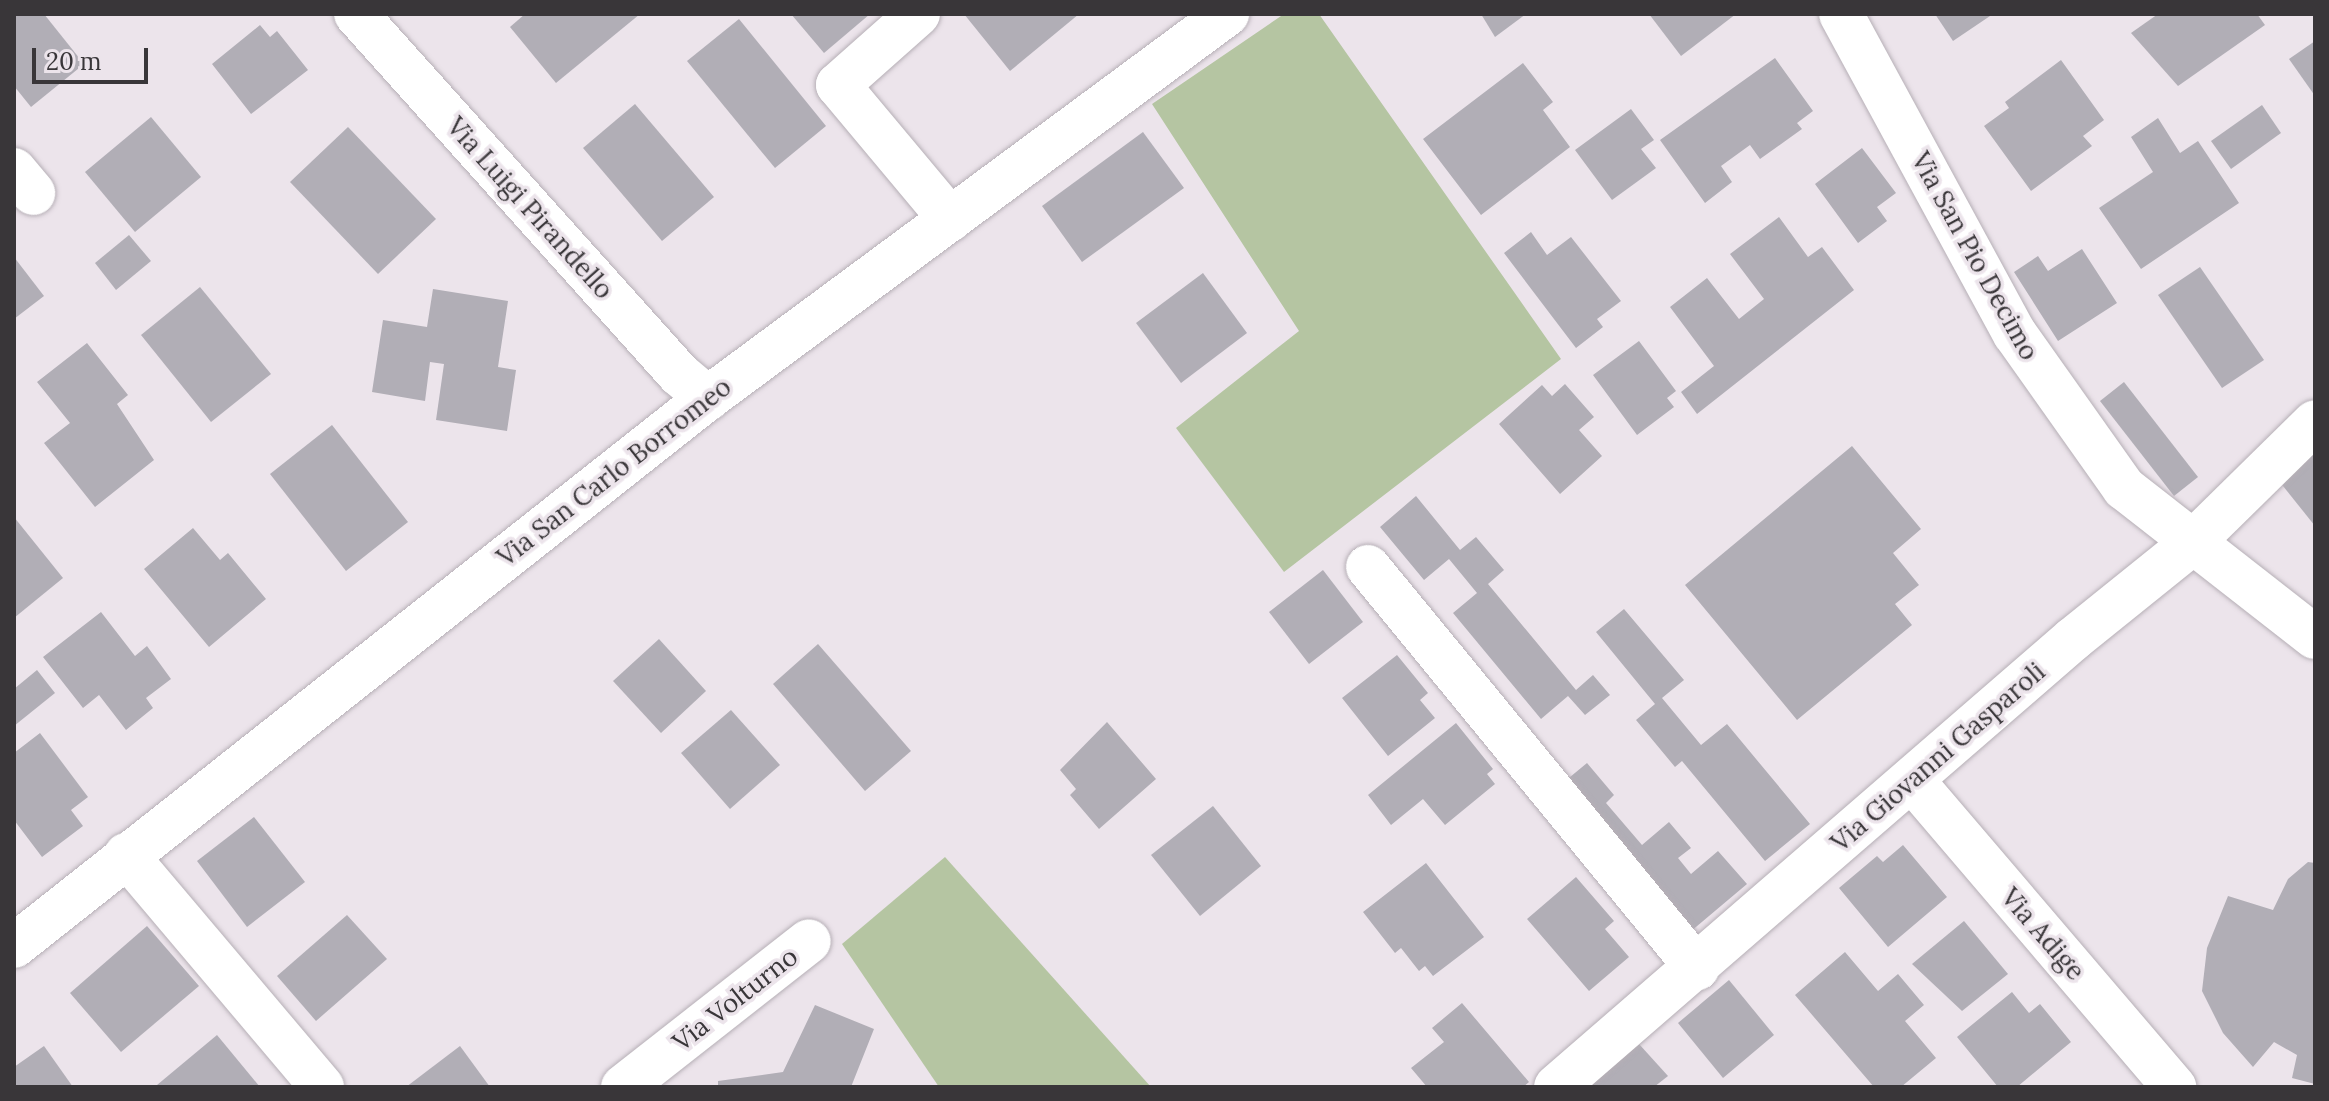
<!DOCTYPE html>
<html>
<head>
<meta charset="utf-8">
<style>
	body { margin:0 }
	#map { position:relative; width:2329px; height:1101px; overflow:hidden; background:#ece4eb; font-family:Lora,serif }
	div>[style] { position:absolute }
	.green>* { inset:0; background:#b5c5a2 }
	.building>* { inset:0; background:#b1aeb6 }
	.roads { filter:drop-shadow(0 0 2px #b6afb6) drop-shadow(0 0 2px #b6afb6) }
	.minor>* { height:44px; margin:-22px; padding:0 22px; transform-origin:22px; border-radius:22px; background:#fff }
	span { translate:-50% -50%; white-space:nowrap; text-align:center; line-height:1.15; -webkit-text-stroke:7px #ece4eb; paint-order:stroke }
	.street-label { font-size:26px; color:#393639 }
	.frame { position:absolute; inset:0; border:16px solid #393639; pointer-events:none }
	.scale { position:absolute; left:32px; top:48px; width:116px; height:36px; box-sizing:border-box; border:4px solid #393639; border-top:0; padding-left:10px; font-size:24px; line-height:28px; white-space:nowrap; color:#393639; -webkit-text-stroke:6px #ece4eb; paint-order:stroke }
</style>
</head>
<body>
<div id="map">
	<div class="green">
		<div style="clip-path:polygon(1284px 14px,1319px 14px,1561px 359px,1284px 572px,1176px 428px,1299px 331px,1152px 104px)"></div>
		<div style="clip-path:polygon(945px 857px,1151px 1087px,939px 1087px,842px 944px)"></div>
	</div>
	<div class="building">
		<div style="clip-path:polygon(14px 14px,44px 14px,84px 64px,31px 107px,14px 86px)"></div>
		<div style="clip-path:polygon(525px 14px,640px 14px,556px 83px,510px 27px)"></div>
		<div style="clip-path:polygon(791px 14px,870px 14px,824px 53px)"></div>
		<div style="clip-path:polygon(964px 14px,1079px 14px,1010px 71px)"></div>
		<div style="clip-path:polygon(1481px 14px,1526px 14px,1495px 37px)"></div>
		<div style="clip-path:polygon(1649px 14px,1736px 14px,1681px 56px)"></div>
		<div style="clip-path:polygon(1935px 14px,1993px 14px,1953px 41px)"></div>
		<div style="clip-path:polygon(2158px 14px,2257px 14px,2265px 25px,2178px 86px,2131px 33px)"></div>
		<div style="clip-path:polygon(739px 19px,826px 126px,775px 168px,687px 61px)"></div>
		<div style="clip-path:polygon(260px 25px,270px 37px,277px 31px,308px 70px,251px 114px,212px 64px)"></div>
		<div style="clip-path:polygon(2315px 41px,2315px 96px,2289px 59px)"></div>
		<div style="clip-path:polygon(1775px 58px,1813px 111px,1797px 123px,1802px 129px,1760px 159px,1750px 145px,1721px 166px,1732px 182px,1705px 203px,1660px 140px)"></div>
		<div style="clip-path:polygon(2061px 60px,2104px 120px,2083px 136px,2092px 146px,2031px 191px,1984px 126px,2009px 108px,2005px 102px)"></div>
		<div style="clip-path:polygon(1523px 63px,1553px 102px,1543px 110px,1570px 147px,1481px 215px,1423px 139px)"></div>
		<div style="clip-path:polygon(635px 104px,714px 197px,662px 241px,583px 148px)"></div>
		<div style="clip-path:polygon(2262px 105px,2281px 133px,2231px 169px,2211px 141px)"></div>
		<div style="clip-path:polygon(1631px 109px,1654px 140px,1641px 149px,1656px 168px,1612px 200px,1575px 150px)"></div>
		<div style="clip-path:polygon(151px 117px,201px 177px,135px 232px,85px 172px)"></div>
		<div style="clip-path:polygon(2158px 118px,2180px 153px,2198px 141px,2239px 203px,2141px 269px,2099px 208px,2153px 172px,2131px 137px)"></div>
		<div style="clip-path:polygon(348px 127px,436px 219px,378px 274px,290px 182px)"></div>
		<div style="clip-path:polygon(1143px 132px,1184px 188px,1082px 262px,1042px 206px)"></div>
		<div style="clip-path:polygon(1862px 148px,1896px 193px,1877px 207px,1887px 221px,1858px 243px,1815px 184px)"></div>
		<div style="clip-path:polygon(1779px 217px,1808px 257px,1822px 247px,1854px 290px,1697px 414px,1681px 392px,1714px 366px,1670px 307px,1707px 278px,1739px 319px,1764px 299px,1730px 254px)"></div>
		<div style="clip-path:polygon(1531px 232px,1547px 255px,1571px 237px,1621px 301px,1597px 319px,1603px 327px,1576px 348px,1504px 253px)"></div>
		<div style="clip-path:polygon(129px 235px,151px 261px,116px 290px,95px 263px)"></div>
		<div style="clip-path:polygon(2082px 249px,2117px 303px,2058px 341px,2014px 272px,2038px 256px,2048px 271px)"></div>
		<div style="clip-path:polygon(14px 257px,44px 296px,14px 319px)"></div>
		<div style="clip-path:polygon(2200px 267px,2264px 360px,2222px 388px,2158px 295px)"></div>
		<div style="clip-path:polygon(1203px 273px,1247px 333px,1181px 383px,1136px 323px)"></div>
		<div style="clip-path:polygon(200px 287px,271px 374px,211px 422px,141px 335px)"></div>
		<div style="clip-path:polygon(433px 289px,508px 301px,498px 367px,516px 370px,507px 431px,436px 420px,444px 364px,430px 362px,425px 401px,372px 392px,383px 320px,427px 327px)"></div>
		<div style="clip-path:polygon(1639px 341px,1676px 391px,1667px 398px,1674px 407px,1637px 435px,1593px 375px)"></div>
		<div style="clip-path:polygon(87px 343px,128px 395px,117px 404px,154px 460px,95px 507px,44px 443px,70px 423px,37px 382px)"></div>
		<div style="clip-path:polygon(2124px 382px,2198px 477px,2174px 496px,2100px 401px)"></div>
		<div style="clip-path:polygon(1565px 384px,1594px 417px,1579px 430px,1602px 456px,1560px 494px,1499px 424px,1542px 385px,1552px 396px)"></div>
		<div style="clip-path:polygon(332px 425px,408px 522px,346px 571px,270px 474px)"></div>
		<div style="clip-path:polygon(1852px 446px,1921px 529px,1893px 553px,1919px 585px,1895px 604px,1912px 625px,1797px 720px,1685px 585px)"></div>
		<div style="clip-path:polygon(2315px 453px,2315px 526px,2279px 481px)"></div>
		<div style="clip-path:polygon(1416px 496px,1460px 550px,1476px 537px,1504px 570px,1488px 584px,1576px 690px,1593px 675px,1610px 695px,1585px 715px,1568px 696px,1541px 719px,1453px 613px,1477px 593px,1449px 559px,1424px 580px,1380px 527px)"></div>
		<div style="clip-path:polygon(14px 517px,63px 578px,14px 618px)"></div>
		<div style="clip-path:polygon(193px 528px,220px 560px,228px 553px,266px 599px,209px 647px,144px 569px)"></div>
		<div style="clip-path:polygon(1323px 570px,1363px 622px,1309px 664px,1269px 612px)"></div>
		<div style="clip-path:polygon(1624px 609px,1684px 680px,1662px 698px,1701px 745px,1727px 724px,1810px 824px,1765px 861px,1682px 761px,1675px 767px,1636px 720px,1655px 704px,1596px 632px)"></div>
		<div style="clip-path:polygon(101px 612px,135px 656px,147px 646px,171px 679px,146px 698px,153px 708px,126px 730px,99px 695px,83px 708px,43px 657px)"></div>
		<div style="clip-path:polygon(659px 639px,706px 691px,661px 733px,613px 681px)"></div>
		<div style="clip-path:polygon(818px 644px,911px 751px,865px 791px,773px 684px)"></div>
		<div style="clip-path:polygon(1397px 655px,1428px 693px,1420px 700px,1435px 718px,1388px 756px,1342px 698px)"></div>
		<div style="clip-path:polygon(37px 670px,55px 693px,14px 726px,14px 689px)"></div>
		<div style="clip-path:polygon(731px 710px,780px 765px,730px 809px,681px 753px)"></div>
		<div style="clip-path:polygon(1107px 722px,1156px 779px,1099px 829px,1070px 795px,1076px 789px,1060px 770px)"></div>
		<div style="clip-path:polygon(1456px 723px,1493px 769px,1487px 774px,1495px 784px,1445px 825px,1423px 799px,1391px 825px,1368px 795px)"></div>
		<div style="clip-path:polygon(40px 733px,88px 797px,71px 810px,83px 826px,42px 857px,14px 820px,14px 753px)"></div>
		<div style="clip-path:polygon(1587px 763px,1614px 795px,1606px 803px,1642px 845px,1669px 822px,1691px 848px,1678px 858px,1691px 874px,1718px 851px,1747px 884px,1690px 932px,1564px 782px)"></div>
		<div style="clip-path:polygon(1213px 806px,1261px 866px,1200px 916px,1151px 855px)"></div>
		<div style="clip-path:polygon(254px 817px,305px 882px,247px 927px,197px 861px)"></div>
		<div style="clip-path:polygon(1903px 845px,1947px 897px,1888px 947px,1839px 888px,1877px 856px,1883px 862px)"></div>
		<div style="clip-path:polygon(2308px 862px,2315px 863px,2315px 1084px,2292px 1078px,2297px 1055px,2274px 1042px,2253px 1067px,2223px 1033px,2202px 991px,2207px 948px,2228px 896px,2273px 910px,2288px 879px)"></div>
		<div style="clip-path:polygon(1426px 863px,1484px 937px,1433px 976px,1425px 966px,1419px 971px,1401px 948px,1395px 953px,1363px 912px)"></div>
		<div style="clip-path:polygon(1576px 877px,1614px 921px,1605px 929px,1629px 957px,1589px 991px,1527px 919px)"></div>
		<div style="clip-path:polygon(347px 915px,387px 959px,316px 1021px,277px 976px)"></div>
		<div style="clip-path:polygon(1964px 921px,2008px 974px,1962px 1011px,1912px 964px)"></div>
		<div style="clip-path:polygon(147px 926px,199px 986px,121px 1052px,70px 993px)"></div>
		<div style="clip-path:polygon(1845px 952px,1878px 991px,1898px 974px,1924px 1005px,1905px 1021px,1936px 1058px,1901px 1087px,1874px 1087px,1795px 995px)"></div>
		<div style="clip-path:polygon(1729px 980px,1774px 1035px,1723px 1078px,1678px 1023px)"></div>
		<div style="clip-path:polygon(2012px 992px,2029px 1013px,2040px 1004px,2071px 1042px,2017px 1087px,1998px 1087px,1957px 1037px)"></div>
		<div style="clip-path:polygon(1462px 1003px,1529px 1082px,1523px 1087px,1427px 1087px,1411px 1068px,1444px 1042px,1432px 1028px)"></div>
		<div style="clip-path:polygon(815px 1005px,874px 1029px,851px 1087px,718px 1087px,718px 1081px,783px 1072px)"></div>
		<div style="clip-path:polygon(217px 1035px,260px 1087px,158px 1087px,157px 1085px)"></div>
		<div style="clip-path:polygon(1639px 1044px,1668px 1076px,1654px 1087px,1589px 1087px)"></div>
		<div style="clip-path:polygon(44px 1046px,73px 1087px,14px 1087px,14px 1067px)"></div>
		<div style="clip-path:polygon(460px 1046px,490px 1087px,406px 1087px)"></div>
	</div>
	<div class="roads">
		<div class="minor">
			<div style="left:356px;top:14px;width:484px;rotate:48.1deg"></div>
			<div style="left:679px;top:374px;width:38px;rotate:40deg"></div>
			<div style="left:918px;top:14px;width:107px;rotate:138.4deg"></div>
			<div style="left:838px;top:85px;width:175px;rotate:50.1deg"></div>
			<div style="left:1841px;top:14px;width:364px;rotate:61.5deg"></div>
			<div style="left:2015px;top:334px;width:189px;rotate:54.7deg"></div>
			<div style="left:2124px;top:488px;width:242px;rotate:38deg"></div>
			<div style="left:14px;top:170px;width:30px;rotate:50deg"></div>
			<div style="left:1368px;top:567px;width:519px;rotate:50.63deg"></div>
			<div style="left:1912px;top:780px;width:404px;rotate:49.5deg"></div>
			<div style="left:126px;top:855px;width:304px;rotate:49.8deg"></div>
			<div style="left:14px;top:946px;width:884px;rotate:-38.3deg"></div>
			<div style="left:708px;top:398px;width:646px;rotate:-36.5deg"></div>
			<div style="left:623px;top:1087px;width:236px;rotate:-38.1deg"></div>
			<div style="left:1556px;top:1087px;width:684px;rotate:-40.91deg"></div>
			<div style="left:2073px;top:639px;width:150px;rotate:-38.8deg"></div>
			<div style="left:2190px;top:545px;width:175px;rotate:-44.5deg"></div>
		</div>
	</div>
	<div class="street-label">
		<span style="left:530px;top:208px;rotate:48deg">Via Luigi Pirandello</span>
		<span style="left:1975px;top:256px;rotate:61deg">Via San Pio Decimo</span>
		<span style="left:614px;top:472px;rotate:-38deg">Via San Carlo Borromeo</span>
		<span style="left:1938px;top:757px;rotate:-41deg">Via Giovanni Gasparoli</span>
		<span style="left:2043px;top:934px;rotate:49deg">Via Adige</span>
		<span style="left:735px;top:999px;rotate:-38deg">Via Volturno</span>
	</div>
	<div class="frame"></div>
	<div class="scale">20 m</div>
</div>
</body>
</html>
